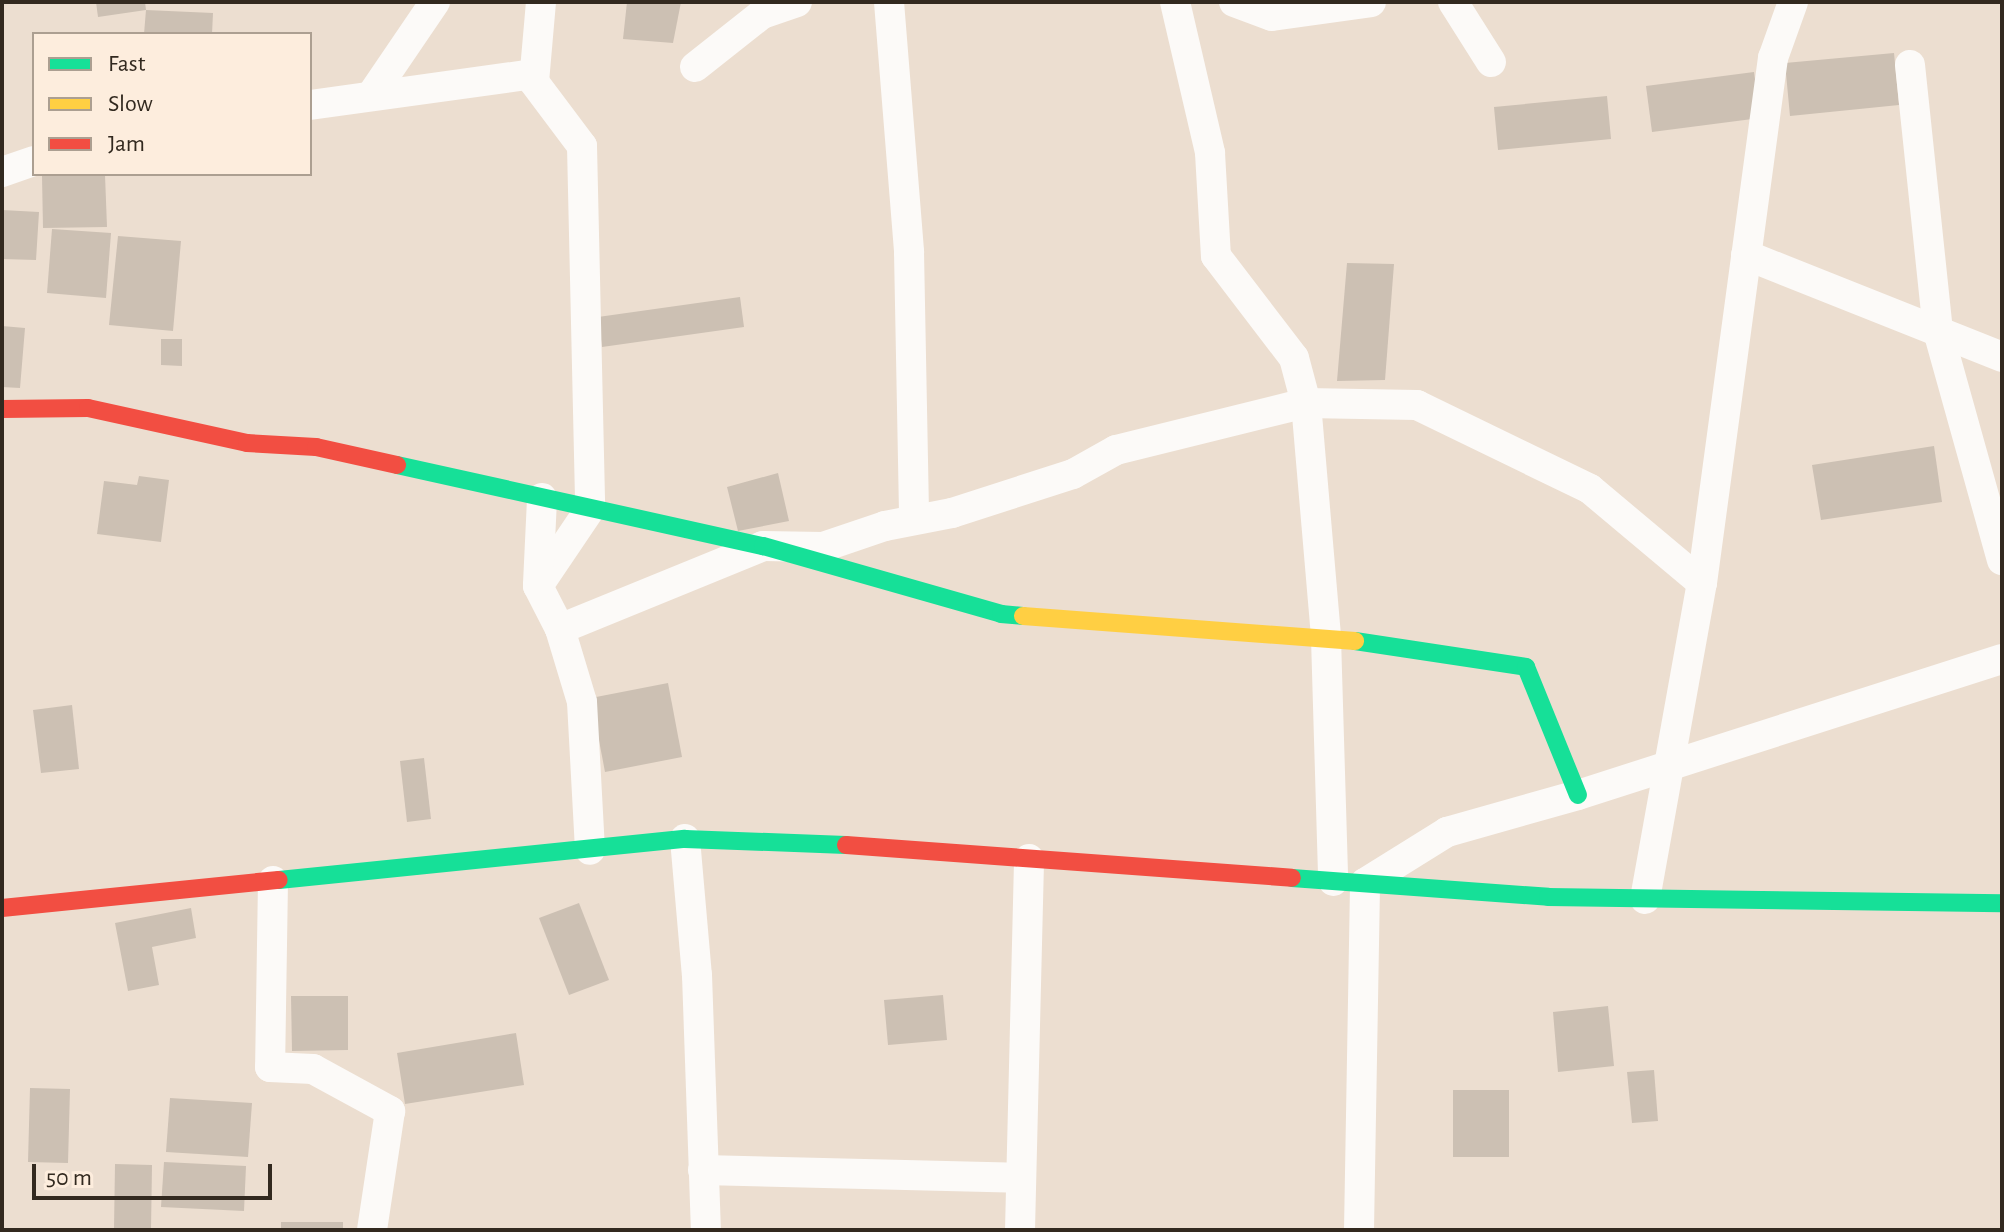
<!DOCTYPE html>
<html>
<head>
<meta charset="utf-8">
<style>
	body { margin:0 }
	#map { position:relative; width:2004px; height:1232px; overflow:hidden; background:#ecded0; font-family:"Alegreya Sans",sans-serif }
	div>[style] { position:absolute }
	.building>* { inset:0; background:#ccc0b3 }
	.street>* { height:30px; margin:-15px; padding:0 15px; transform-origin:15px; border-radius:15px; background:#fcfaf8 }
	.fast>* { height:18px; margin:-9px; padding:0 9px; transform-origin:9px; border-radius:9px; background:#16e098 }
	.slow>* { height:18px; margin:-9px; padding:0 9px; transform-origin:9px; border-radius:9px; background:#ffcf43 }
	.jam>* { height:18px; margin:-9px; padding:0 9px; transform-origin:9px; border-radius:9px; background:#f24e42 }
	span { translate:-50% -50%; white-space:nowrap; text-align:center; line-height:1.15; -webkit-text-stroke:6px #fdeddd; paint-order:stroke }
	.frame { position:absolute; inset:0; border:4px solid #32291f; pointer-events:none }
	.legend { position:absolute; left:32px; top:32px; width:280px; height:144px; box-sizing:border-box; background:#fdeddd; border:2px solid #ac9f91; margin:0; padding:10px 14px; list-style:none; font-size:24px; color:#32291f }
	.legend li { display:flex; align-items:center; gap:16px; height:40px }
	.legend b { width:40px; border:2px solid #ac9f91 }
	.scale { position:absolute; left:32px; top:1164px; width:240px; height:36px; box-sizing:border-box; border:4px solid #32291f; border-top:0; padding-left:10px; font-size:24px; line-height:28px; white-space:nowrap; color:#32291f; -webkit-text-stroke:6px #fdeddd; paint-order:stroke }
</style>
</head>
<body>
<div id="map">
	<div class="building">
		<div style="clip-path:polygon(96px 2px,145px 2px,146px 10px,98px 17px)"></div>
		<div style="clip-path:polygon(627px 2px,681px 2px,673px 43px,623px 39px)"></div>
		<div style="clip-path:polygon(146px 10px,213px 13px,212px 34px,144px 34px)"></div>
		<div style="clip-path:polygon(1894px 53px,1899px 105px,1790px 116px,1785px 63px)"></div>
		<div style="clip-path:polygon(1754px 72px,1760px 118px,1652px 132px,1646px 86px)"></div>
		<div style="clip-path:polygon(1607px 96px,1611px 139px,1498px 150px,1494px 107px)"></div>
		<div style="clip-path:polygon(105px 175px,107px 227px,43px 228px,42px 176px)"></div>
		<div style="clip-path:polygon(2px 210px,39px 212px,36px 260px,2px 259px)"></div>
		<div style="clip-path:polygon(52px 229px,111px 233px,106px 298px,47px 293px)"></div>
		<div style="clip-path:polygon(118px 236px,181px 241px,173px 331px,109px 325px)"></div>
		<div style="clip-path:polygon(1347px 263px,1394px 264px,1385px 380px,1337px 381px)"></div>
		<div style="clip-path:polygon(740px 297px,744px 327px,602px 347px,598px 317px)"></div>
		<div style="clip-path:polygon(2px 326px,25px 328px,20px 388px,2px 387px)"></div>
		<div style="clip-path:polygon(161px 339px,182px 339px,182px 366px,161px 365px)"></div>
		<div style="clip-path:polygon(1934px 446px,1942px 502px,1821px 520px,1812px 465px)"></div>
		<div style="clip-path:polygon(778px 473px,789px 521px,738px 531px,727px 487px)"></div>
		<div style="clip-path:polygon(139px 476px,169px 480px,161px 542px,97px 534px,104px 481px,137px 485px)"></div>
		<div style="clip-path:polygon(668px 683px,682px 757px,605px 772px,591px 698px)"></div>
		<div style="clip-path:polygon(72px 705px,79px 769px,41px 773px,33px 710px)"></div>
		<div style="clip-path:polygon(424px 758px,431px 819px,407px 822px,400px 761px)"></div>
		<div style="clip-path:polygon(579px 903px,609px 980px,569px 995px,539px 918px)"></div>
		<div style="clip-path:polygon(191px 908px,196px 938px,152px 947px,159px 985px,128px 991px,115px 923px)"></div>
		<div style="clip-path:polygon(943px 995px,947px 1040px,888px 1045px,884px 1000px)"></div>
		<div style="clip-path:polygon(291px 996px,348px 996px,348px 1050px,292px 1051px)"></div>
		<div style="clip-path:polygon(1608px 1006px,1614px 1066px,1558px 1072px,1553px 1012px)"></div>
		<div style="clip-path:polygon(516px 1033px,524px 1085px,405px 1104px,397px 1053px)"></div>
		<div style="clip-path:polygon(1654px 1070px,1658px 1121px,1632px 1123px,1627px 1072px)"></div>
		<div style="clip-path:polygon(30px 1088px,70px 1089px,68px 1163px,28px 1162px)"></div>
		<div style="clip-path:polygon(1453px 1090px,1509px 1090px,1509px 1157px,1453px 1157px)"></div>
		<div style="clip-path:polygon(170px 1098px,252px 1103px,248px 1157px,166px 1152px)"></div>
		<div style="clip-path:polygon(164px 1162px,246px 1166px,244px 1211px,161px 1207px)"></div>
		<div style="clip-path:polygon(115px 1164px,152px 1165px,151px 1230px,114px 1229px)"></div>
		<div style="clip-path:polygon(281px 1222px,343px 1222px,343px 1230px,281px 1230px)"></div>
	</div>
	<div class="street">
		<div style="left:541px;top:2px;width:80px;rotate:95deg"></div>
		<div style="left:534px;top:82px;width:80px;rotate:53.1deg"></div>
		<div style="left:582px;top:146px;width:363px;rotate:88.7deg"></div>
		<div style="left:590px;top:509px;width:93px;rotate:124deg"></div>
		<div style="left:538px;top:586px;width:48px;rotate:62.9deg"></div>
		<div style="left:560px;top:629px;width:76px;rotate:73.2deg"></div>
		<div style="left:582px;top:702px;width:148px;rotate:86.9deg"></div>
		<div style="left:889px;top:2px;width:251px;rotate:85.4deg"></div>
		<div style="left:909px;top:252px;width:267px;rotate:88.9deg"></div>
		<div style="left:1175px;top:2px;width:155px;rotate:76.9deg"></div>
		<div style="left:1210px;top:153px;width:103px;rotate:86.7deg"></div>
		<div style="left:1216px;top:256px;width:128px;rotate:52.6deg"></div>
		<div style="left:1294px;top:358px;width:47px;rotate:75.1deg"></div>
		<div style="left:1306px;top:403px;width:236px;rotate:85.1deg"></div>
		<div style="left:1326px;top:638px;width:243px;rotate:88.3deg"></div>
		<div style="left:1234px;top:2px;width:40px;rotate:20.2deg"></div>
		<div style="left:1272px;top:16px;width:100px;rotate:-8deg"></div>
		<div style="left:1453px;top:2px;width:71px;rotate:57.7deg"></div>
		<div style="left:1910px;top:65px;width:267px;rotate:84deg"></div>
		<div style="left:1938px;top:331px;width:238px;rotate:74.4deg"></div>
		<div style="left:695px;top:67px;width:85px;rotate:-38.3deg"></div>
		<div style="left:762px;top:14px;width:37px;rotate:-19deg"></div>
		<div style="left:371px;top:96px;width:114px;rotate:-55.8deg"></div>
		<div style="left:310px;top:105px;width:226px;rotate:-7.9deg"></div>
		<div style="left:2px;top:172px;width:34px;rotate:-19deg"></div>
		<div style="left:1746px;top:255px;width:276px;rotate:21.7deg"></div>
		<div style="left:538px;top:584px;width:86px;rotate:-87.3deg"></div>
		<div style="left:560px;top:629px;width:219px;rotate:-22.2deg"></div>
		<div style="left:763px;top:546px;width:60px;rotate:1deg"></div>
		<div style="left:823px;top:547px;width:65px;rotate:-18.7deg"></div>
		<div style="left:885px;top:526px;width:68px;rotate:-11deg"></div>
		<div style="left:952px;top:513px;width:127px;rotate:-17.9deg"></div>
		<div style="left:1073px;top:474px;width:49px;rotate:-29.2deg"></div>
		<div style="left:1116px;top:450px;width:196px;rotate:-13.9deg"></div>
		<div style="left:1306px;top:403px;width:111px;rotate:1deg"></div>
		<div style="left:1417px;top:405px;width:192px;rotate:25.9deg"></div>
		<div style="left:1590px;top:489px;width:146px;rotate:40deg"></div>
		<div style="left:685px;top:839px;width:137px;rotate:85deg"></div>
		<div style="left:697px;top:975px;width:255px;rotate:88deg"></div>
		<div style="left:273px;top:881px;width:186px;rotate:90.9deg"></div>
		<div style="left:270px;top:1067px;width:43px;rotate:2.7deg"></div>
		<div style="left:313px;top:1069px;width:88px;rotate:28.6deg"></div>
		<div style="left:390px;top:1111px;width:120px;rotate:98.6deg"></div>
		<div style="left:1645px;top:899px;width:321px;rotate:-79.8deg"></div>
		<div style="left:1702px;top:583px;width:530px;rotate:-82.3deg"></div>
		<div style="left:1773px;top:58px;width:59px;rotate:-70.3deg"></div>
		<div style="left:703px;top:1170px;width:318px;rotate:1.4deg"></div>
		<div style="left:1020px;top:1230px;width:371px;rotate:-88.6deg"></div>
		<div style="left:1359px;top:1230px;width:347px;rotate:-89deg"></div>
		<div style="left:1365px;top:883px;width:97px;rotate:-31.9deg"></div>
		<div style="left:1447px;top:832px;width:136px;rotate:-15.8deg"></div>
		<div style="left:1578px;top:795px;width:445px;rotate:-17.8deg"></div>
	</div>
	<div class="fast">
		<div style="left:397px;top:465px;width:375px;rotate:12.5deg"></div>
		<div style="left:763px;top:546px;width:248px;rotate:15.9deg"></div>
		<div style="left:1001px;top:614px;width:22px;rotate:5deg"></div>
		<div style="left:1355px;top:641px;width:173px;rotate:8.6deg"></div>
		<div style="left:1526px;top:667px;width:138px;rotate:67.9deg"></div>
		<div style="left:1292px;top:878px;width:257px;rotate:4.2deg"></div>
		<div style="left:1548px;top:897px;width:454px;rotate:0.8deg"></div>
		<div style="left:279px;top:880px;width:408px;rotate:-5.8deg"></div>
		<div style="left:685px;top:839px;width:161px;rotate:2.1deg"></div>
	</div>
	<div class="slow">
		<div style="left:1023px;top:616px;width:333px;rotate:4.3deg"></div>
	</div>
	<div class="jam">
		<div style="left:2px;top:409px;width:86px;rotate:-0.7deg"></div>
		<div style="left:88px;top:408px;width:163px;rotate:12.4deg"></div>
		<div style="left:247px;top:443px;width:69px;rotate:3.3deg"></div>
		<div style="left:316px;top:447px;width:83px;rotate:12.5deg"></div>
		<div style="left:846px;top:845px;width:447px;rotate:4.2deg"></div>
		<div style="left:2px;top:908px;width:278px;rotate:-5.8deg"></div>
	</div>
	<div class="frame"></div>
	<ul class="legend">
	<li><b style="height:10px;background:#16e098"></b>Fast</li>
	<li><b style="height:10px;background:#ffcf43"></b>Slow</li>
	<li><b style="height:10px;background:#f24e42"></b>Jam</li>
	</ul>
	<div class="scale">50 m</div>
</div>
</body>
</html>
